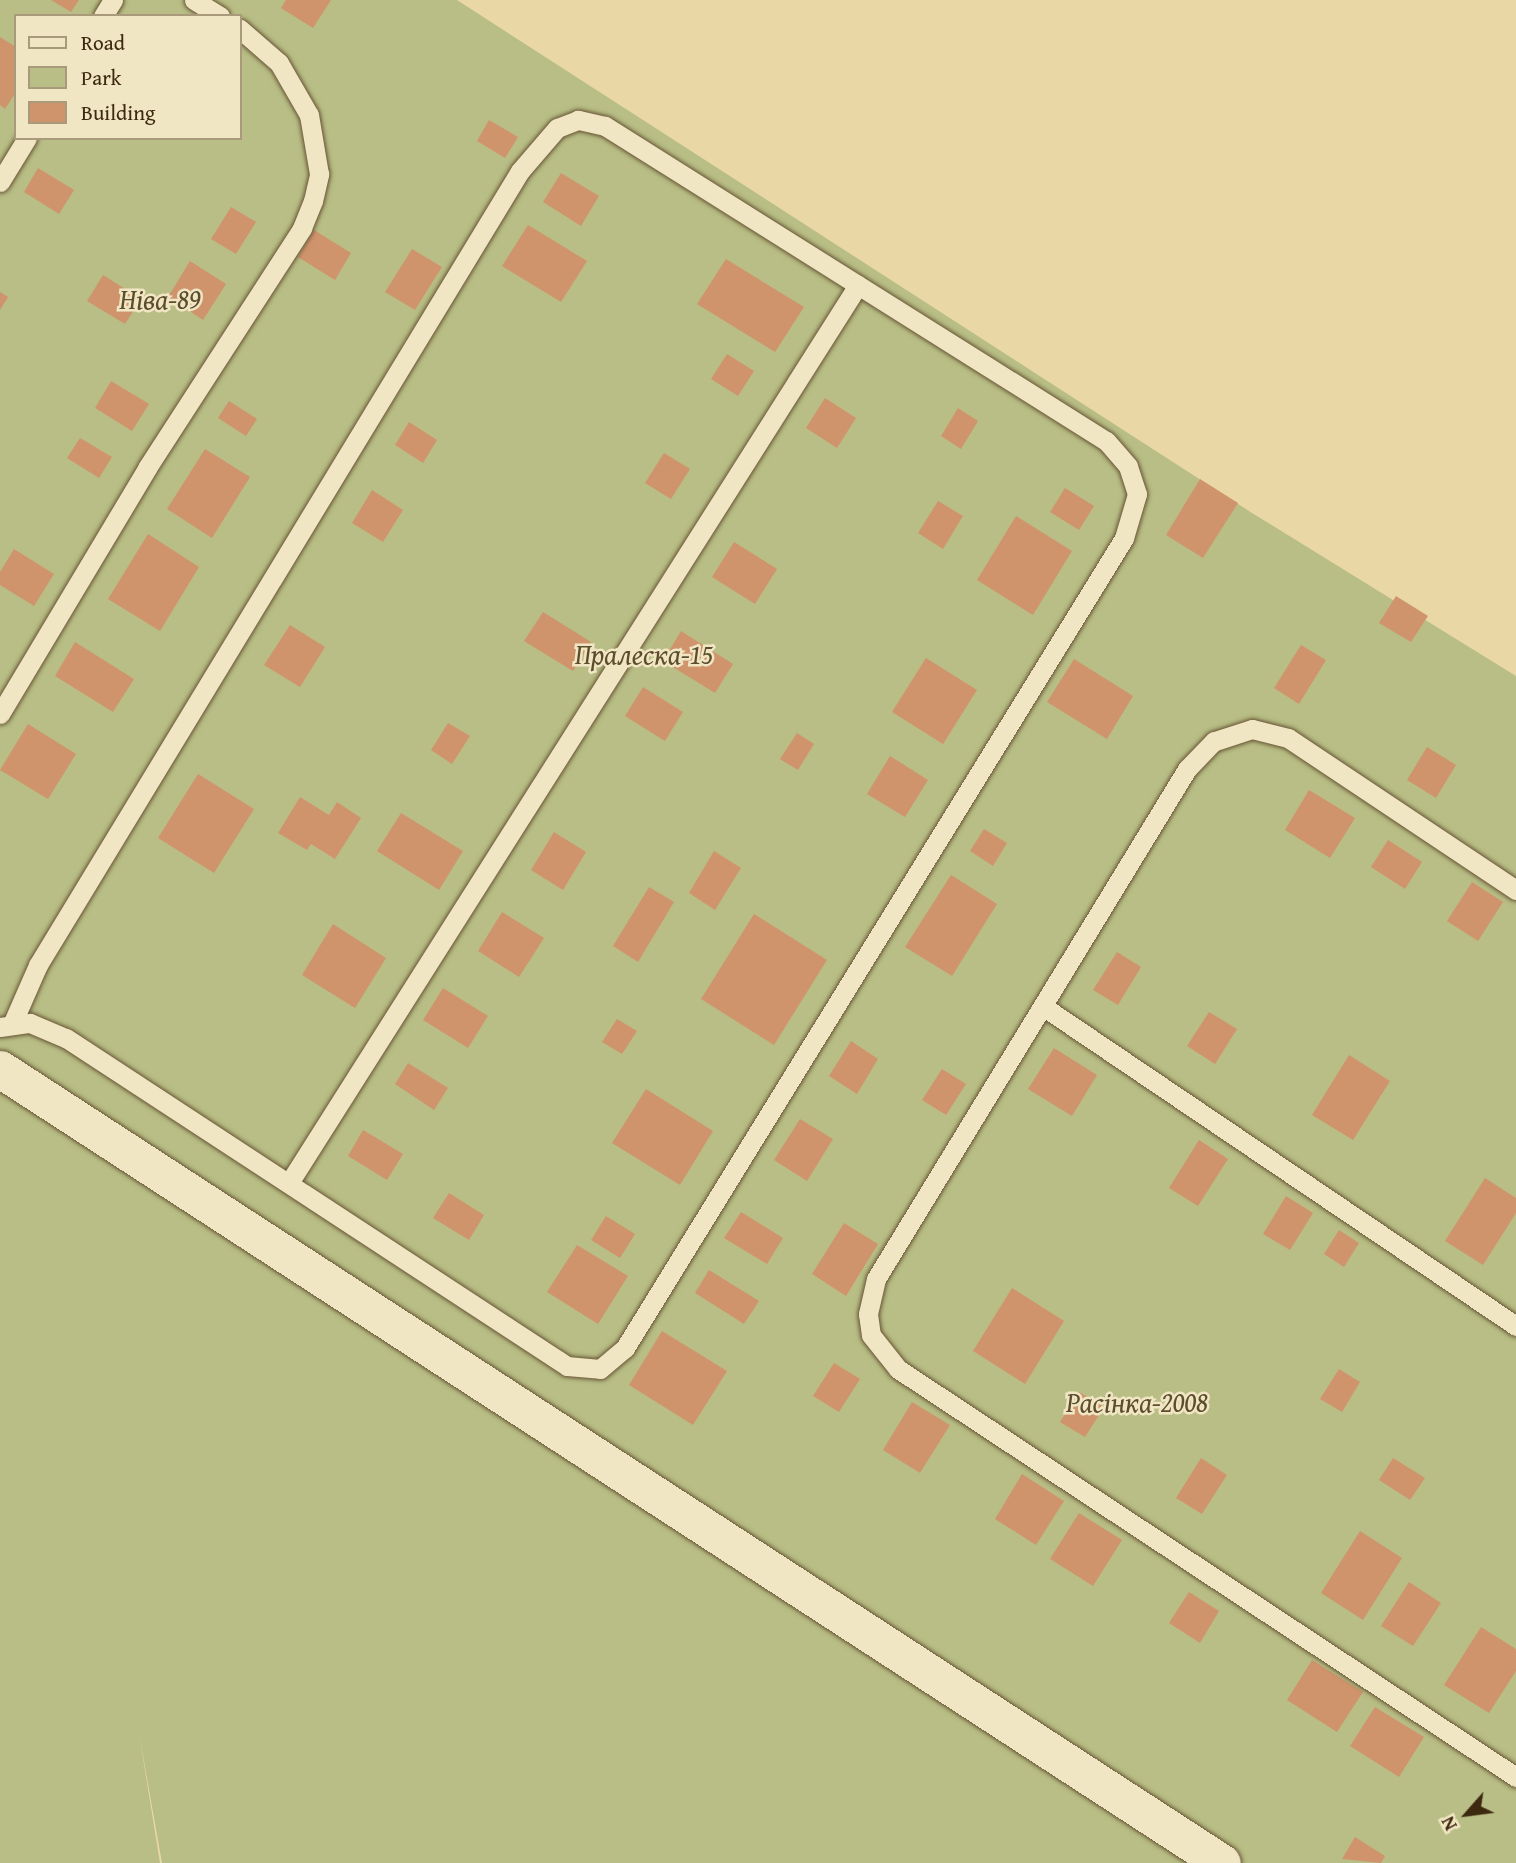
<!DOCTYPE html>
<html>
<head>
<meta charset="utf-8">
<style>
	body { margin:0 }
	#map { position:relative; width:1516px; height:1863px; overflow:hidden; background:#e9d8a5; font-family:"Gentium Book Plus",serif }
	div>[style] { position:absolute }
	.green>* { inset:0; background:#b8be85 }
	.building>* { inset:0; background:#d0946c }
	.roads { filter:drop-shadow(0 0 2px #685435) drop-shadow(0 0 2px #685435) }
	.service>* { height:19px; margin:-9.5px; padding:0 9.5px; transform-origin:9.5px; border-radius:9.5px; background:#f1e6c4 }
	.minor>* { height:37px; margin:-18.5px; padding:0 18.5px; transform-origin:18.5px; border-radius:18.5px; background:#f1e6c4 }
	span { translate:-50% -50%; white-space:nowrap; text-align:center; line-height:1.15; -webkit-text-stroke:5px #f1e6c4; paint-order:stroke }
	.park-label { font-size:28px; color:#5c4e2d; font-style:italic }
	.legend { position:absolute; left:14px; top:14px; width:228px; height:126px; box-sizing:border-box; background:#f1e6c4; border:2px solid #a99a7c; margin:0; padding:9px 12px; list-style:none; font-size:21px; color:#3d2810 }
	.legend li { display:flex; align-items:center; gap:14px; height:35px }
	.legend b { width:35px; border:2px solid #a99a7c }
	.north { position:absolute; left:1432px; top:1779px; width:70px; height:70px; -webkit-text-stroke:5px #f1e6c4; paint-order:stroke; rotate:242deg; font-size:19px; font-weight:700; line-height:28px; text-align:center; color:#3d2810 }
	.north::after { content:''; display:block; margin:auto; width:24px; height:32px; background:#3d2810; clip-path:polygon(50% 0,100% 100%,50% 72%,0 100%) }
</style>
</head>
<body>
<div id="map">
	<div class="green">
		<div style="clip-path:polygon(evenodd,0 0,457px 0,1252px 513px,1516px 676px,1516px 1863px,162px 1863px,139px 1733px,160px 1863px,0 1863px,0 0,16px 16px,240px 16px,240px 138px,16px 138px,16px 16px)"></div>
	</div>
	<div class="building">
		<div style="clip-path:polygon(51px 0,79px 0,71px 12px)"></div>
		<div style="clip-path:polygon(286px 0,331px 0,313px 28px,281px 8px)"></div>
		<div style="clip-path:polygon(0 37px,16px 47px,16px 92px,5px 109px,0 105px)"></div>
		<div style="clip-path:polygon(489px 120px,518px 137px,505px 158px,477px 141px)"></div>
		<div style="clip-path:polygon(38px 168px,74px 190px,59px 214px,24px 192px)"></div>
		<div style="clip-path:polygon(561px 173px,599px 196px,581px 226px,543px 202px)"></div>
		<div style="clip-path:polygon(231px 207px,256px 222px,236px 254px,211px 239px)"></div>
		<div style="clip-path:polygon(528px 225px,587px 261px,561px 302px,502px 266px)"></div>
		<div style="clip-path:polygon(314px 230px,351px 253px,335px 280px,298px 257px)"></div>
		<div style="clip-path:polygon(412px 249px,442px 267px,415px 310px,385px 292px)"></div>
		<div style="clip-path:polygon(726px 259px,804px 307px,775px 352px,697px 304px)"></div>
		<div style="clip-path:polygon(190px 261px,226px 284px,203px 320px,168px 297px)"></div>
		<div style="clip-path:polygon(103px 275px,141px 299px,125px 324px,87px 301px)"></div>
		<div style="clip-path:polygon(0 292px,8px 297px,0 310px)"></div>
		<div style="clip-path:polygon(727px 354px,754px 371px,738px 396px,711px 379px)"></div>
		<div style="clip-path:polygon(111px 381px,149px 404px,132px 431px,95px 408px)"></div>
		<div style="clip-path:polygon(825px 398px,856px 418px,837px 448px,806px 428px)"></div>
		<div style="clip-path:polygon(229px 401px,257px 419px,246px 436px,218px 418px)"></div>
		<div style="clip-path:polygon(958px 408px,978px 421px,961px 449px,941px 436px)"></div>
		<div style="clip-path:polygon(409px 422px,437px 440px,423px 463px,395px 445px)"></div>
		<div style="clip-path:polygon(80px 438px,112px 457px,99px 478px,67px 458px)"></div>
		<div style="clip-path:polygon(205px 449px,250px 477px,212px 538px,167px 509px)"></div>
		<div style="clip-path:polygon(664px 453px,690px 469px,671px 499px,645px 483px)"></div>
		<div style="clip-path:polygon(1200px 479px,1238px 503px,1203px 558px,1166px 535px)"></div>
		<div style="clip-path:polygon(1065px 488px,1094px 506px,1079px 530px,1050px 512px)"></div>
		<div style="clip-path:polygon(372px 490px,403px 510px,383px 542px,352px 523px)"></div>
		<div style="clip-path:polygon(938px 501px,963px 516px,943px 549px,918px 533px)"></div>
		<div style="clip-path:polygon(1016px 516px,1072px 551px,1033px 615px,977px 580px)"></div>
		<div style="clip-path:polygon(148px 534px,199px 567px,160px 631px,108px 599px)"></div>
		<div style="clip-path:polygon(734px 542px,777px 569px,755px 604px,712px 577px)"></div>
		<div style="clip-path:polygon(14px 549px,54px 574px,34px 606px,0 585px,0 572px)"></div>
		<div style="clip-path:polygon(1396px 596px,1428px 616px,1411px 642px,1379px 623px)"></div>
		<div style="clip-path:polygon(543px 612px,591px 642px,573px 671px,524px 641px)"></div>
		<div style="clip-path:polygon(290px 625px,325px 647px,300px 687px,264px 665px)"></div>
		<div style="clip-path:polygon(681px 631px,733px 664px,715px 693px,663px 661px)"></div>
		<div style="clip-path:polygon(75px 642px,134px 679px,113px 712px,55px 676px)"></div>
		<div style="clip-path:polygon(1301px 645px,1326px 660px,1299px 704px,1274px 688px)"></div>
		<div style="clip-path:polygon(926px 658px,977px 690px,943px 744px,892px 712px)"></div>
		<div style="clip-path:polygon(1074px 659px,1133px 696px,1107px 739px,1047px 702px)"></div>
		<div style="clip-path:polygon(643px 687px,683px 712px,665px 741px,625px 716px)"></div>
		<div style="clip-path:polygon(448px 723px,470px 736px,452px 764px,431px 750px)"></div>
		<div style="clip-path:polygon(28px 724px,76px 754px,48px 799px,0 770px)"></div>
		<div style="clip-path:polygon(797px 733px,814px 744px,798px 770px,780px 759px)"></div>
		<div style="clip-path:polygon(1427px 747px,1456px 765px,1436px 798px,1407px 780px)"></div>
		<div style="clip-path:polygon(890px 756px,928px 780px,905px 817px,867px 794px)"></div>
		<div style="clip-path:polygon(198px 774px,254px 809px,214px 873px,158px 838px)"></div>
		<div style="clip-path:polygon(1309px 790px,1355px 818px,1330px 858px,1285px 830px)"></div>
		<div style="clip-path:polygon(300px 797px,329px 815px,337px 802px,361px 818px,335px 859px,311px 844px,307px 850px,278px 833px)"></div>
		<div style="clip-path:polygon(401px 813px,463px 851px,439px 890px,377px 851px)"></div>
		<div style="clip-path:polygon(984px 829px,1007px 843px,993px 866px,970px 851px)"></div>
		<div style="clip-path:polygon(554px 832px,586px 852px,563px 890px,531px 870px)"></div>
		<div style="clip-path:polygon(1388px 840px,1422px 862px,1405px 889px,1371px 867px)"></div>
		<div style="clip-path:polygon(714px 851px,741px 868px,715px 910px,689px 893px)"></div>
		<div style="clip-path:polygon(951px 875px,997px 904px,952px 976px,905px 947px)"></div>
		<div style="clip-path:polygon(1472px 882px,1503px 902px,1478px 941px,1447px 921px)"></div>
		<div style="clip-path:polygon(649px 887px,674px 902px,638px 962px,613px 946px)"></div>
		<div style="clip-path:polygon(502px 912px,544px 938px,519px 977px,478px 951px)"></div>
		<div style="clip-path:polygon(754px 914px,827px 960px,774px 1045px,701px 999px)"></div>
		<div style="clip-path:polygon(333px 924px,386px 958px,355px 1008px,302px 975px)"></div>
		<div style="clip-path:polygon(1117px 952px,1141px 967px,1118px 1005px,1093px 990px)"></div>
		<div style="clip-path:polygon(443px 988px,488px 1016px,468px 1048px,423px 1020px)"></div>
		<div style="clip-path:polygon(1209px 1012px,1237px 1029px,1215px 1064px,1187px 1046px)"></div>
		<div style="clip-path:polygon(617px 1019px,637px 1031px,622px 1054px,602px 1042px)"></div>
		<div style="clip-path:polygon(851px 1041px,878px 1059px,857px 1094px,829px 1076px)"></div>
		<div style="clip-path:polygon(1054px 1048px,1097px 1075px,1072px 1116px,1028px 1089px)"></div>
		<div style="clip-path:polygon(1349px 1055px,1390px 1081px,1353px 1140px,1312px 1115px)"></div>
		<div style="clip-path:polygon(408px 1063px,448px 1088px,434px 1110px,395px 1084px)"></div>
		<div style="clip-path:polygon(942px 1069px,966px 1084px,946px 1115px,922px 1100px)"></div>
		<div style="clip-path:polygon(646px 1089px,713px 1131px,680px 1185px,612px 1143px)"></div>
		<div style="clip-path:polygon(800px 1119px,833px 1139px,807px 1181px,774px 1160px)"></div>
		<div style="clip-path:polygon(363px 1130px,403px 1154px,387px 1180px,348px 1156px)"></div>
		<div style="clip-path:polygon(1199px 1140px,1228px 1159px,1198px 1206px,1169px 1188px)"></div>
		<div style="clip-path:polygon(1485px 1178px,1516px 1198px,1516px 1213px,1483px 1265px,1445px 1241px)"></div>
		<div style="clip-path:polygon(449px 1193px,484px 1215px,469px 1240px,433px 1218px)"></div>
		<div style="clip-path:polygon(1286px 1196px,1313px 1213px,1290px 1250px,1263px 1234px)"></div>
		<div style="clip-path:polygon(741px 1212px,783px 1238px,767px 1264px,724px 1238px)"></div>
		<div style="clip-path:polygon(606px 1216px,635px 1234px,620px 1258px,591px 1240px)"></div>
		<div style="clip-path:polygon(844px 1223px,878px 1244px,846px 1296px,812px 1274px)"></div>
		<div style="clip-path:polygon(1339px 1230px,1359px 1243px,1344px 1267px,1324px 1254px)"></div>
		<div style="clip-path:polygon(577px 1245px,628px 1276px,598px 1324px,547px 1292px)"></div>
		<div style="clip-path:polygon(709px 1270px,759px 1301px,744px 1324px,695px 1293px)"></div>
		<div style="clip-path:polygon(1012px 1288px,1064px 1321px,1025px 1384px,973px 1351px)"></div>
		<div style="clip-path:polygon(662px 1331px,727px 1371px,693px 1425px,629px 1385px)"></div>
		<div style="clip-path:polygon(834px 1363px,860px 1379px,839px 1412px,813px 1396px)"></div>
		<div style="clip-path:polygon(1339px 1369px,1360px 1382px,1342px 1412px,1320px 1399px)"></div>
		<div style="clip-path:polygon(1079px 1392px,1104px 1407px,1085px 1437px,1060px 1422px)"></div>
		<div style="clip-path:polygon(912px 1402px,950px 1425px,920px 1473px,883px 1450px)"></div>
		<div style="clip-path:polygon(1201px 1458px,1227px 1475px,1202px 1514px,1176px 1498px)"></div>
		<div style="clip-path:polygon(1393px 1458px,1425px 1478px,1410px 1500px,1379px 1480px)"></div>
		<div style="clip-path:polygon(1022px 1474px,1064px 1501px,1036px 1545px,995px 1519px)"></div>
		<div style="clip-path:polygon(1079px 1513px,1122px 1540px,1093px 1586px,1050px 1559px)"></div>
		<div style="clip-path:polygon(1360px 1531px,1402px 1558px,1363px 1620px,1321px 1593px)"></div>
		<div style="clip-path:polygon(1409px 1582px,1441px 1603px,1413px 1646px,1381px 1626px)"></div>
		<div style="clip-path:polygon(1189px 1592px,1219px 1611px,1200px 1643px,1169px 1623px)"></div>
		<div style="clip-path:polygon(1481px 1627px,1516px 1649px,1516px 1671px,1489px 1713px,1444px 1685px)"></div>
		<div style="clip-path:polygon(1312px 1660px,1363px 1692px,1337px 1732px,1287px 1700px)"></div>
		<div style="clip-path:polygon(1375px 1707px,1424px 1737px,1399px 1777px,1350px 1746px)"></div>
		<div style="clip-path:polygon(1355px 1837px,1385px 1856px,1381px 1863px,1342px 1859px)"></div>
	</div>
	<div class="roads">
		<div class="service">
			<div style="left:194px;top:0;width:31px;rotate:32deg"></div>
			<div style="left:103px;top:16px;width:19px;rotate:-58deg"></div>
			<div style="left:0;top:182px;width:52px;rotate:-58.5deg"></div>
			<div style="left:0;top:714px;width:287px;rotate:-59.1deg"></div>
			<div style="left:147px;top:468px;width:286px;rotate:-57.1deg"></div>
			<div style="left:302px;top:228px;width:29px;rotate:-68deg"></div>
			<div style="left:313px;top:201px;width:28px;rotate:-77deg"></div>
			<div style="left:319px;top:174px;width:60px;rotate:-99.6deg"></div>
			<div style="left:309px;top:115px;width:60px;rotate:-120deg"></div>
			<div style="left:279px;top:63px;width:52px;rotate:-138.9deg"></div>
			<div style="left:1516px;top:890px;width:274px;rotate:-146.3deg"></div>
			<div style="left:1288px;top:738px;width:37px;rotate:-166deg"></div>
			<div style="left:1252px;top:729px;width:40px;rotate:162deg"></div>
			<div style="left:1214px;top:741px;width:39px;rotate:134deg"></div>
			<div style="left:1187px;top:769px;width:597px;rotate:121.38deg"></div>
			<div style="left:876px;top:1279px;width:36px;rotate:103deg"></div>
			<div style="left:868px;top:1314px;width:21px;rotate:82deg"></div>
			<div style="left:871px;top:1335px;width:43px;rotate:51.5deg"></div>
			<div style="left:898px;top:1369px;width:741px;rotate:33.43deg"></div>
			<div style="left:1044px;top:1007px;width:570px;rotate:34.05deg"></div>
			<div style="left:0;top:1027px;width:30px;rotate:-8deg"></div>
			<div style="left:30px;top:1023px;width:39px;rotate:23deg"></div>
			<div style="left:66px;top:1038px;width:599px;rotate:33.21deg"></div>
			<div style="left:567px;top:1366px;width:33px;rotate:5deg"></div>
			<div style="left:600px;top:1369px;width:33px;rotate:-40deg"></div>
			<div style="left:625px;top:1348px;width:951px;rotate:-58.36deg"></div>
			<div style="left:1124px;top:538px;width:46px;rotate:-73.5deg"></div>
			<div style="left:1137px;top:494px;width:29px;rotate:-108deg"></div>
			<div style="left:1128px;top:466px;width:33px;rotate:-131deg"></div>
			<div style="left:1106px;top:441px;width:592px;rotate:-147.84deg"></div>
			<div style="left:605px;top:126px;width:28px;rotate:-167deg"></div>
			<div style="left:578px;top:120px;width:22px;rotate:159deg"></div>
			<div style="left:557px;top:128px;width:57px;rotate:130.7deg"></div>
			<div style="left:520px;top:171px;width:929px;rotate:121.26deg"></div>
			<div style="left:38px;top:965px;width:62px;rotate:113.7deg"></div>
			<div style="left:289px;top:1183px;width:1063px;rotate:-57.64deg"></div>
		</div>
		<div class="minor">
			<div style="left:0;top:1069px;width:1457px;rotate:33.01deg"></div>
		</div>
	</div>
	<div class="park-label">
		<span style="left:160px;top:299px">Ніва-89</span>
		<span style="left:644px;top:654px">Пралеска-15</span>
		<span style="left:1137px;top:1402px">Расінка-2008</span>
	</div>
	<ul class="legend">
	<li><b style="height:9px;background:#f1e6c4"></b>Road</li>
	<li><b style="height:19px;background:#b8be85"></b>Park</li>
	<li><b style="height:19px;background:#d0946c"></b>Building</li>
	</ul>
	<div class="north">N</div>
</div>
</body>
</html>
